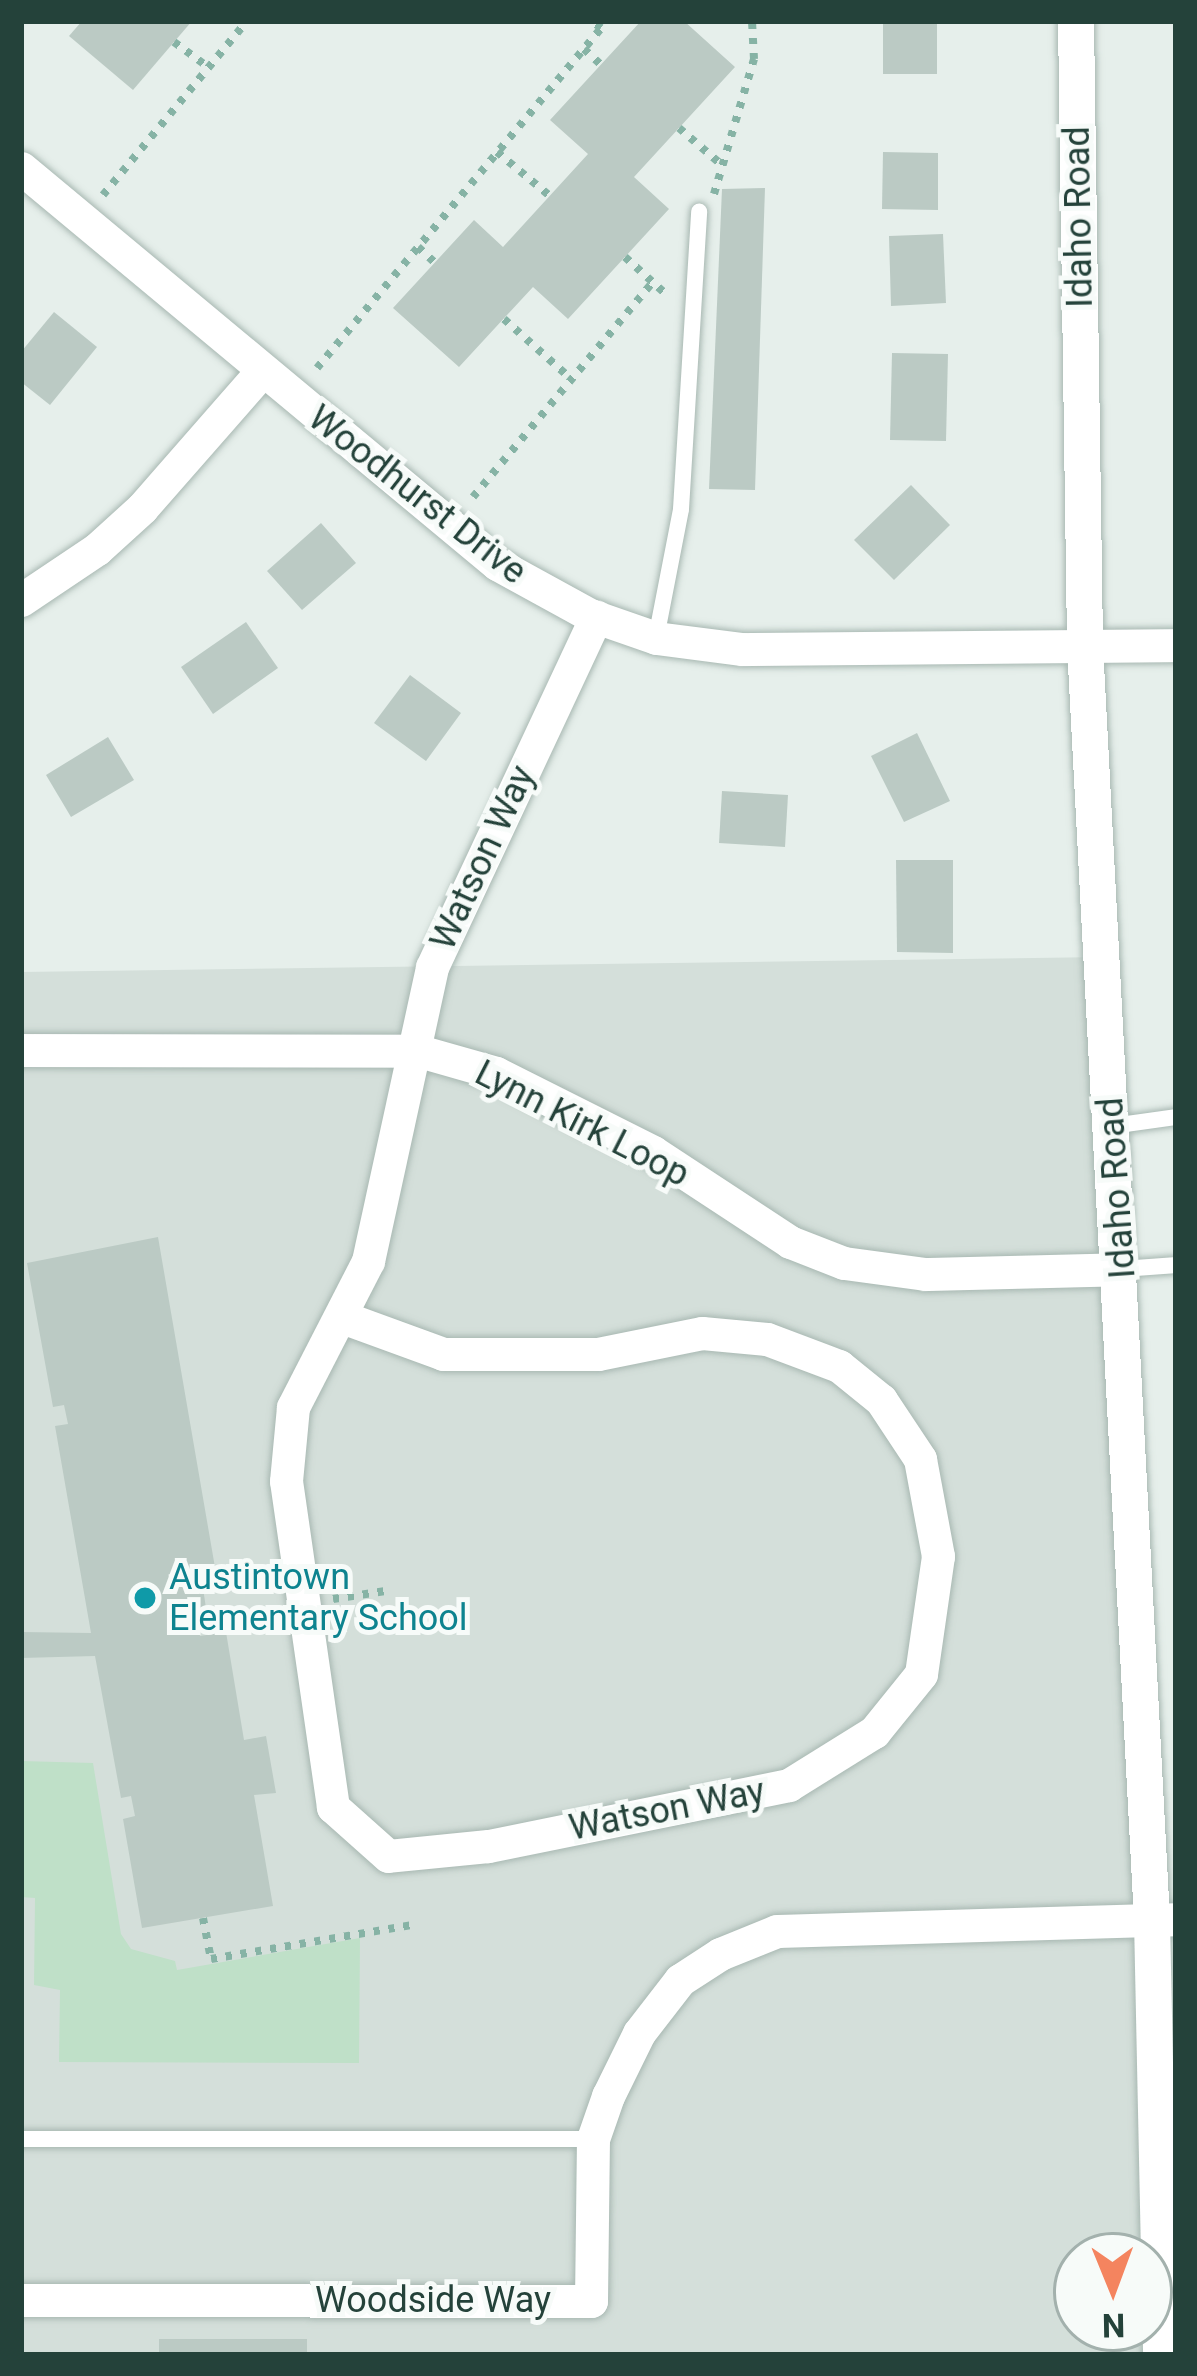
<!DOCTYPE html>
<html>
<head>
<meta charset="utf-8">
<style>
	body { margin:0 }
	#map { position:relative; width:1197px; height:2376px; overflow:hidden; background:#e6efeb; font-family:Roboto,sans-serif }
	div>[style] { position:absolute }
	.built>* { inset:0; background:#d4dfda }
	.green>* { inset:0; background:#bfe0c8 }
	.building>* { inset:0; background:#bbcac4 }
	.path>* { height:8px; margin-top:-4px; transform-origin:0; background:repeating-linear-gradient(90deg,#86b3a5 0 6px,transparent 0 15px) }
	.roads { filter:drop-shadow(0 0 3px #a8b8b2) drop-shadow(0 0 3px #a8b8b2) }
	.lane>* { height:16px; margin:-8px; padding:0 8px; transform-origin:8px; border-radius:8px; background:#fff }
	.street>* { height:33px; margin:-16.5px; padding:0 16.5px; transform-origin:16.5px; border-radius:16.5px; background:#fff }
	.secondary>* { height:36px; margin:-18px; padding:0 18px; transform-origin:18px; border-radius:18px; background:#fff }
	.dots>* { width:33px; height:33px; translate:-50% -50%; box-sizing:border-box; border:6px solid #f7fbf9; border-radius:50% }
	span { translate:-50% -50%; white-space:nowrap; text-align:center; line-height:1.15; -webkit-text-stroke:10px #f7fbf9; paint-order:stroke }
	.street-label { font-size:36px; color:#24423a }
	.culture-label { font-size:36px; color:#0d838f }
	.left { translate:0 -50%; text-align:left }
	.frame { position:absolute; inset:0; border:24px solid #24423a; pointer-events:none }
	.north { position:absolute; left:1053px; top:2232px; width:120px; height:120px; box-sizing:border-box; background:#f7fbf9; border:3px solid #a3b1ad; border-radius:50%; rotate:179deg; font-size:33px; font-weight:700; line-height:48px; text-align:center; color:#24423a }
	.north::after { content:''; display:block; margin:auto; width:42px; height:54px; background:#f4845f; clip-path:polygon(50% 0,100% 100%,50% 72%,0 100%) }
</style>
</head>
<body>
<div id="map">
	<div class="built">
		<div style="clip-path:polygon(evenodd,1103px 957px,1161px 2355px,21px 2355px,21px 972px,1103px 957px,1077px 2256px,1149px 2256px,1149px 2328px,1077px 2328px,1077px 2256px)"></div>
	</div>
	<div class="green">
		<div style="clip-path:polygon(21px 1761px,93px 1763px,121px 1934px,131px 1949px,175px 1961px,177px 1970px,360px 1938px,359px 2063px,59px 2062px,60px 1990px,34px 1985px,35px 1898px,21px 1897px)"></div>
	</div>
	<div class="building">
		<div style="clip-path:polygon(82px 21px,192px 21px,133px 90px,69px 36px)"></div>
		<div style="clip-path:polygon(641px 21px,684px 21px,735px 67px,634px 177px,669px 209px,568px 319px,533px 287px,459px 367px,393px 308px,474px 220px,503px 247px,588px 154px,550px 120px)"></div>
		<div style="clip-path:polygon(883px 21px,937px 21px,937px 74px,883px 74px)"></div>
		<div style="clip-path:polygon(883px 152px,938px 153px,938px 210px,882px 209px)"></div>
		<div style="clip-path:polygon(765px 188px,755px 490px,709px 489px,722px 189px)"></div>
		<div style="clip-path:polygon(943px 234px,946px 303px,891px 306px,889px 236px)"></div>
		<div style="clip-path:polygon(54px 312px,97px 347px,50px 405px,21px 382px,21px 352px)"></div>
		<div style="clip-path:polygon(892px 353px,948px 354px,946px 441px,890px 440px)"></div>
		<div style="clip-path:polygon(911px 485px,950px 525px,894px 580px,854px 540px)"></div>
		<div style="clip-path:polygon(321px 523px,356px 563px,302px 610px,267px 571px)"></div>
		<div style="clip-path:polygon(246px 622px,278px 668px,213px 714px,181px 667px)"></div>
		<div style="clip-path:polygon(410px 675px,461px 713px,426px 761px,374px 723px)"></div>
		<div style="clip-path:polygon(917px 733px,950px 801px,904px 822px,871px 756px)"></div>
		<div style="clip-path:polygon(108px 737px,134px 780px,71px 817px,46px 775px)"></div>
		<div style="clip-path:polygon(722px 791px,788px 795px,785px 847px,719px 843px)"></div>
		<div style="clip-path:polygon(896px 860px,953px 860px,953px 953px,897px 952px)"></div>
		<div style="clip-path:polygon(158px 1237px,217px 1579px,202px 1581px,207px 1615px,197px 1616px,200px 1636px,226px 1632px,244px 1740px,266px 1736px,276px 1793px,254px 1795px,273px 1906px,142px 1928px,123px 1819px,135px 1816px,131px 1796px,121px 1798px,95px 1656px,21px 1658px,21px 1632px,91px 1633px,55px 1426px,68px 1424px,64px 1405px,53px 1407px,27px 1263px)"></div>
		<div style="clip-path:polygon(159px 2339px,307px 2339px,307px 2355px,159px 2355px)"></div>
	</div>
	<div class="path">
		<div style="left:174px;top:42px;width:42px;rotate:36.3deg"></div>
		<div style="left:584px;top:49px;width:23px;rotate:43deg"></div>
		<div style="left:679px;top:128px;width:58px;rotate:40.8deg"></div>
		<div style="left:497px;top:152px;width:69px;rotate:39.7deg"></div>
		<div style="left:714px;top:194px;width:141px;rotate:-73.5deg"></div>
		<div style="left:754px;top:59px;width:38px;rotate:-93deg"></div>
		<div style="left:103px;top:195px;width:226px;rotate:-50.4deg"></div>
		<div style="left:418px;top:247px;width:22px;rotate:43deg"></div>
		<div style="left:625px;top:257px;width:58px;rotate:42.2deg"></div>
		<div style="left:504px;top:319px;width:89px;rotate:41.8deg"></div>
		<div style="left:317px;top:368px;width:443px;rotate:-50.1deg"></div>
		<div style="left:601px;top:28px;width:11px;rotate:-142deg"></div>
		<div style="left:473px;top:497px;width:280px;rotate:-50.1deg"></div>
		<div style="left:333px;top:1599px;width:53px;rotate:-8.7deg"></div>
		<div style="left:203px;top:1918px;width:42px;rotate:79deg"></div>
		<div style="left:211px;top:1959px;width:203px;rotate:-9.6deg"></div>
	</div>
	<div class="roads">
		<div class="lane">
			<div style="left:656px;top:638px;width:131px;rotate:-79deg"></div>
			<div style="left:681px;top:509px;width:298px;rotate:-86.5deg"></div>
			<div style="left:1112px;top:1126px;width:65px;rotate:-8deg"></div>
			<div style="left:1123px;top:1269px;width:53px;rotate:-4.3deg"></div>
			<div style="left:21px;top:2139px;width:572px"></div>
		</div>
		<div class="street">
			<div style="left:21px;top:168px;width:619px;rotate:39.76deg"></div>
			<div style="left:497px;top:564px;width:106px;rotate:28.7deg"></div>
			<div style="left:590px;top:615px;width:70px;rotate:19.2deg"></div>
			<div style="left:656px;top:638px;width:87px;rotate:7.3deg"></div>
			<div style="left:742px;top:649px;width:434px;rotate:-0.5deg"></div>
			<div style="left:21px;top:600px;width:92px;rotate:-33.9deg"></div>
			<div style="left:97px;top:549px;width:61px;rotate:-42.3deg"></div>
			<div style="left:142px;top:508px;width:182px;rotate:-48.8deg"></div>
			<div style="left:21px;top:1050px;width:398px;rotate:0.1deg"></div>
			<div style="left:419px;top:1051px;width:80px;rotate:15.9deg"></div>
			<div style="left:496px;top:1073px;width:176px;rotate:26.7deg"></div>
			<div style="left:653px;top:1152px;width:164px;rotate:33.3deg"></div>
			<div style="left:790px;top:1242px;width:58px;rotate:21.3deg"></div>
			<div style="left:844px;top:1263px;width:82px;rotate:7.7deg"></div>
			<div style="left:925px;top:1274px;width:198px;rotate:-1.4deg"></div>
			<div style="left:342px;top:1317px;width:108px;rotate:20.1deg"></div>
			<div style="left:443px;top:1354px;width:155px"></div>
			<div style="left:598px;top:1354px;width:106px;rotate:-11.4deg"></div>
			<div style="left:702px;top:1333px;width:65px;rotate:5.3deg"></div>
			<div style="left:767px;top:1339px;width:77px;rotate:20.6deg"></div>
			<div style="left:839px;top:1366px;width:54px;rotate:39deg"></div>
			<div style="left:881px;top:1400px;width:71px;rotate:56.5deg"></div>
			<div style="left:920px;top:1459px;width:99px;rotate:79.5deg"></div>
			<div style="left:938px;top:1556px;width:119px;rotate:98.2deg"></div>
			<div style="left:921px;top:1674px;width:75px;rotate:129deg"></div>
			<div style="left:874px;top:1732px;width:100px;rotate:148.1deg"></div>
			<div style="left:789px;top:1785px;width:307px;rotate:168.5deg"></div>
			<div style="left:488px;top:1846px;width:100px;rotate:174.3deg"></div>
			<div style="left:388px;top:1856px;width:74px;rotate:-138.3deg"></div>
			<div style="left:333px;top:1807px;width:329px;rotate:-98.2deg"></div>
			<div style="left:286px;top:1481px;width:74px;rotate:-84.6deg"></div>
			<div style="left:293px;top:1407px;width:164px;rotate:-62.8deg"></div>
			<div style="left:368px;top:1261px;width:301px;rotate:-77.7deg"></div>
			<div style="left:432px;top:967px;width:387px;rotate:-64.9deg"></div>
			<div style="left:21px;top:2300px;width:570px;rotate:0.1deg"></div>
			<div style="left:591px;top:2301px;width:162px;rotate:-89.3deg"></div>
			<div style="left:593px;top:2139px;width:46px;rotate:-70.8deg"></div>
			<div style="left:608px;top:2096px;width:70px;rotate:-63.8deg"></div>
			<div style="left:639px;top:2033px;width:67px;rotate:-52.3deg"></div>
			<div style="left:680px;top:1980px;width:48px;rotate:-33deg"></div>
			<div style="left:720px;top:1954px;width:61px;rotate:-22deg"></div>
			<div style="left:777px;top:1931px;width:399px;rotate:-1.7deg"></div>
		</div>
		<div class="secondary">
			<div style="left:1076px;top:21px;width:625px;rotate:89.17deg"></div>
			<div style="left:1085px;top:646px;width:1276px;rotate:86.99deg"></div>
			<div style="left:1152px;top:1920px;width:435px;rotate:88.8deg"></div>
		</div>
	</div>
	<div class="dots">
		<div style="left:145px;top:1598px;background:#0f9aa8"></div>
	</div>
	<div class="street-label">
		<span style="left:1079px;top:217px;rotate:-91deg">Idaho Road</span>
		<span style="left:417px;top:495px;rotate:38deg">Woodhurst Drive</span>
		<span style="left:483px;top:858px;rotate:-65deg">Watson Way</span>
		<span style="left:582px;top:1124px;rotate:27deg">Lynn Kirk Loop</span>
		<span style="left:1117px;top:1188px;rotate:-94deg">Idaho Road</span>
		<span style="left:667px;top:1810px;rotate:-11deg">Watson Way</span>
		<span style="left:433px;top:2301px">Woodside Way</span>
	</div>
	<div class="culture-label">
		<span class="left" style="left:169px;top:1598px">Austintown<br>Elementary School</span>
	</div>
	<div class="frame"></div>
	<div class="north">N</div>
</div>
</body>
</html>
